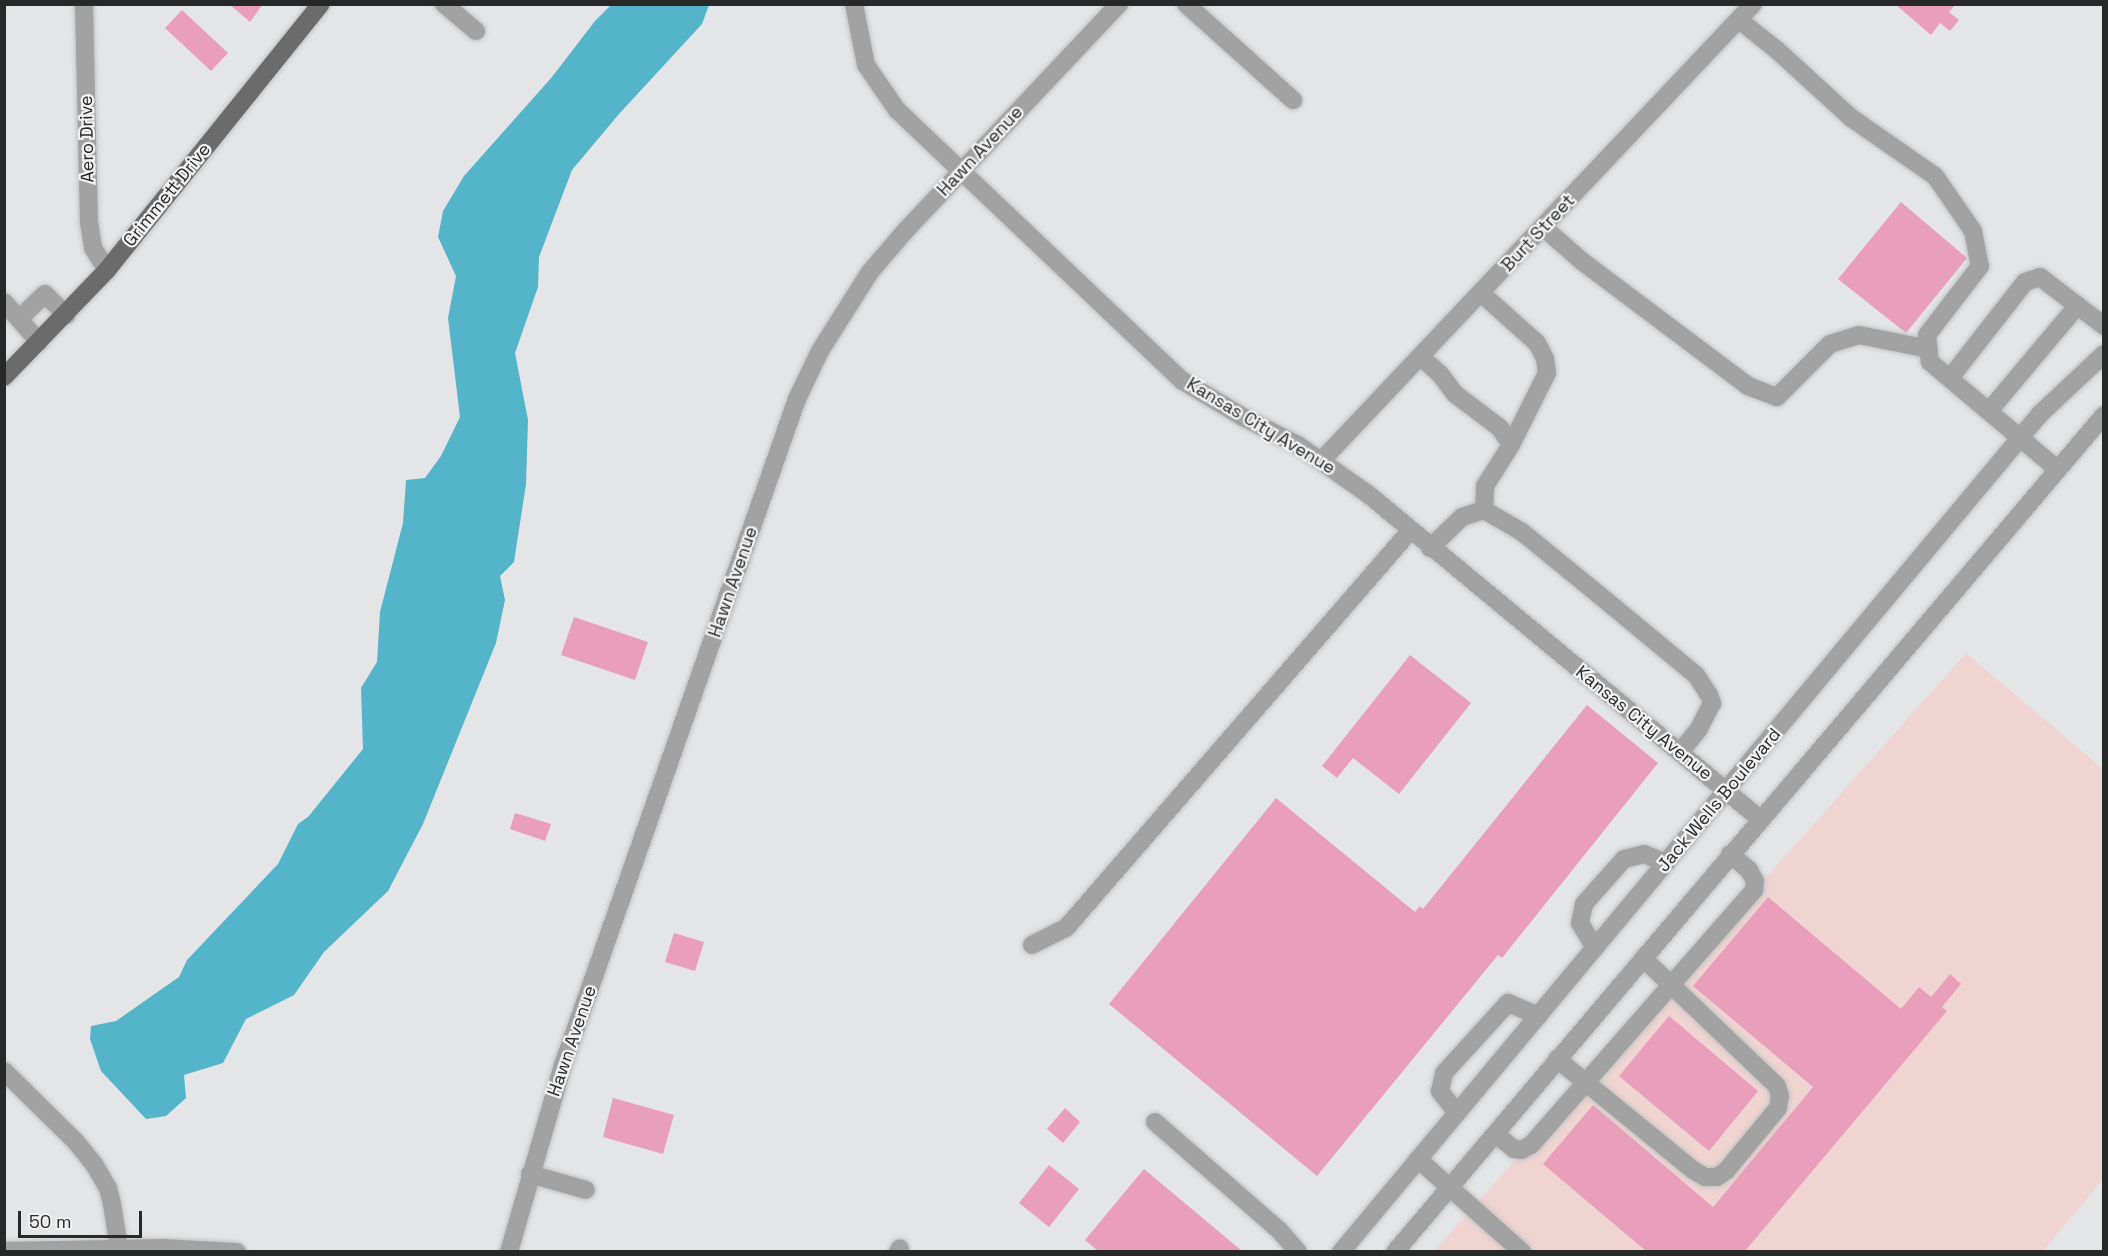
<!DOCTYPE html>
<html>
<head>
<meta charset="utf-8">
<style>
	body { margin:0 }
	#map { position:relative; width:2108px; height:1256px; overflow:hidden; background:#e4e5e6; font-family:"Space Grotesk",sans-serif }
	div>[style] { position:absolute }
	.industrial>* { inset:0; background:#efd4d1 }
	.water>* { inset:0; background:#53b4ca }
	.building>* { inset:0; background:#e99ebc }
	.roads { filter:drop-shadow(0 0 2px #c2c3c4) drop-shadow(0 0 2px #c2c3c4) }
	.minor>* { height:18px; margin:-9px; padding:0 9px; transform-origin:9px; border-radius:9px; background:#a2a2a3 }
	.major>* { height:18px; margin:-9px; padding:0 9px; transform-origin:9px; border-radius:9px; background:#6b6b6c }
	span { translate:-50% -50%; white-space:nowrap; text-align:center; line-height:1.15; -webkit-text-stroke:4.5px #f2f2f3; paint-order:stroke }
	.street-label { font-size:18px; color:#272828 }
	.frame { position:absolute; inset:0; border:6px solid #272828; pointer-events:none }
	.scale { position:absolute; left:18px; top:1211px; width:124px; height:27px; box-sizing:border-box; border:3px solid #272828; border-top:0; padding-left:8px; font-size:18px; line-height:21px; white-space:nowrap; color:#272828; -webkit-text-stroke:4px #f2f2f3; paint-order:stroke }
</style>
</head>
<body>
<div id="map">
	<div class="industrial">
		<div style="clip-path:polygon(1966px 653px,2103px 769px,2103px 1179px,2043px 1251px,1433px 1252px)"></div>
	</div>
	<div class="water">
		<div style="clip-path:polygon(612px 4px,709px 5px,702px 24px,619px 114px,572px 170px,539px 257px,538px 287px,515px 353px,528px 420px,526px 484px,514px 562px,500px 576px,505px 600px,496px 643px,423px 824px,388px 891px,324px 952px,294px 995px,246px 1019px,223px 1063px,184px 1075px,186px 1098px,166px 1116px,146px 1119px,101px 1071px,90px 1039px,91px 1026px,116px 1021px,179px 977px,187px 960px,278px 864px,298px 824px,308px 817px,363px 749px,361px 688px,377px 662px,380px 612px,403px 523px,406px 480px,425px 478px,441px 456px,460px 417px,448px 318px,456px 276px,438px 237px,443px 211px,464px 176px,552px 77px,595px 21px)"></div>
	</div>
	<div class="building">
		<div style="clip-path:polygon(229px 4px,263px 4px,250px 22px)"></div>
		<div style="clip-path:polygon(1895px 4px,1956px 4px,1949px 12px,1959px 20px,1950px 31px,1940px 23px,1931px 35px)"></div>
		<div style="clip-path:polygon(182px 10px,228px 53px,211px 71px,165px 28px)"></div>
		<div style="clip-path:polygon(1901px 202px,1967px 258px,1906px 333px,1838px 279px)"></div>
		<div style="clip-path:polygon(574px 617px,648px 642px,635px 680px,561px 655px)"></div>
		<div style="clip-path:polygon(1410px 655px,1471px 703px,1399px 794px,1353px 758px,1337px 778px,1322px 766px)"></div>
		<div style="clip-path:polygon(1587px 705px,1658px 763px,1502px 958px,1498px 955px,1317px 1176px,1109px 1004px,1276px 798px,1415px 912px,1420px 906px,1423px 909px)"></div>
		<div style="clip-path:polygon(515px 813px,551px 824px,545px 841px,510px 829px)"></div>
		<div style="clip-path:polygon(1768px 897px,1901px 1009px,1919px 987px,1931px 997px,1950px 974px,1961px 984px,1942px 1007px,1947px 1011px,1745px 1251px,1646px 1251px,1543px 1164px,1593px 1105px,1713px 1207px,1813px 1087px,1693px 986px)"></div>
		<div style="clip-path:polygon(674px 933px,704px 942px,695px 971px,665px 962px)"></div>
		<div style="clip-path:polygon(1669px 1016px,1758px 1091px,1709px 1151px,1619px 1076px)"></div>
		<div style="clip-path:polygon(613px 1098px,674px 1115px,663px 1154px,603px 1137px)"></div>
		<div style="clip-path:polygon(1065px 1108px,1080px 1122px,1063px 1143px,1047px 1129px)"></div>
		<div style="clip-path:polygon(1049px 1165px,1079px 1189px,1049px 1227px,1019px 1203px)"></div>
		<div style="clip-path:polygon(1144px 1169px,1242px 1251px,1098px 1251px,1085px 1240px)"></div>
	</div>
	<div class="roads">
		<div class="minor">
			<div style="left:84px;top:4px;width:218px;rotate:88.7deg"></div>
			<div style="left:89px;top:222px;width:26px;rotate:81deg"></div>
			<div style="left:93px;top:248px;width:26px;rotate:58deg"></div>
			<div style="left:444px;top:4px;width:42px;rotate:40.2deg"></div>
			<div style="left:854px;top:4px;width:62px;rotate:78.9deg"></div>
			<div style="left:866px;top:65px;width:55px;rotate:55.4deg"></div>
			<div style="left:897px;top:110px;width:394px;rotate:43.5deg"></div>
			<div style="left:1183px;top:381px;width:70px;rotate:31deg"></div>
			<div style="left:1243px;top:417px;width:62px;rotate:27deg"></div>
			<div style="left:1298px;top:445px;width:85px;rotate:35deg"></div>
			<div style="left:1368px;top:494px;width:509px;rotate:39.66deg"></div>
			<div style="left:1186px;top:4px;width:144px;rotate:41.9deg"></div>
			<div style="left:1739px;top:20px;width:48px;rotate:38.3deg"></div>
			<div style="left:1777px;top:50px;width:99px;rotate:42.5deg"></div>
			<div style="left:1850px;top:117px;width:103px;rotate:34.8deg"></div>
			<div style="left:1935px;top:176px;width:67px;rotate:55.4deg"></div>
			<div style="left:1973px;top:231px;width:36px;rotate:79deg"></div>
			<div style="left:1980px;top:266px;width:87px;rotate:127.5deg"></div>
			<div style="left:1927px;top:335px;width:27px;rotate:84deg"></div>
			<div style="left:1930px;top:362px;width:165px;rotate:40.1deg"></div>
			<div style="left:1543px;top:227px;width:53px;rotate:41.2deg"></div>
			<div style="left:1583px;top:262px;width:206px;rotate:36.9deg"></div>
			<div style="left:1748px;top:386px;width:31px;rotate:21deg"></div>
			<div style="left:1777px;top:397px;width:75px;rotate:-45deg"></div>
			<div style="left:1830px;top:344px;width:30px;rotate:-17deg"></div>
			<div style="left:1859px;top:335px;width:71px;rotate:11.3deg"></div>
			<div style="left:1481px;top:293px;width:75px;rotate:41.8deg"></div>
			<div style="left:1537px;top:343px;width:18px;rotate:63deg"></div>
			<div style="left:1545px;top:359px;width:14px;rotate:82deg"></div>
			<div style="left:1547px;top:373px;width:80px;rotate:116.6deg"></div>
			<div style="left:4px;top:302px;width:53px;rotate:48.8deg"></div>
			<div style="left:19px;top:319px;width:36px;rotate:-44deg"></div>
			<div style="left:45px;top:294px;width:30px;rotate:45deg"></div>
			<div style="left:1421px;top:357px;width:25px;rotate:42deg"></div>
			<div style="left:1440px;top:374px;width:25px;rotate:53deg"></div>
			<div style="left:1455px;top:394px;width:56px;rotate:37.1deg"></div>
			<div style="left:1500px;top:428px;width:20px;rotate:57deg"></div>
			<div style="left:1511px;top:445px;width:49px;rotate:122.4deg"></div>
			<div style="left:1485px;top:486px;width:24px;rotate:92deg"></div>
			<div style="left:1950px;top:378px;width:122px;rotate:-52deg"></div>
			<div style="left:2025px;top:282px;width:16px;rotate:-18deg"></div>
			<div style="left:2040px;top:277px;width:81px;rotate:37.4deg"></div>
			<div style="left:1989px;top:411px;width:138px;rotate:-50deg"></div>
			<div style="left:1322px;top:460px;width:627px;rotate:-46.61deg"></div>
			<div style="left:1430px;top:548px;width:45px;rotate:-44.1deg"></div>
			<div style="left:1462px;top:517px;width:23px;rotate:-18deg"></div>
			<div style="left:1484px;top:510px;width:44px;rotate:30.1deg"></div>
			<div style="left:1522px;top:532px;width:98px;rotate:39.2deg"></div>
			<div style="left:1598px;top:594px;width:127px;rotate:39.6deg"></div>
			<div style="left:1696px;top:675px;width:24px;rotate:57deg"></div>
			<div style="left:1709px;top:695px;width:9px;rotate:69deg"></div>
			<div style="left:1712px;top:703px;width:30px;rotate:117deg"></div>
			<div style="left:1698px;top:730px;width:28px;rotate:129deg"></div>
			<div style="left:1032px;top:945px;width:38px;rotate:-27deg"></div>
			<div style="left:1066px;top:928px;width:525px;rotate:-49.09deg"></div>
			<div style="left:1595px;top:948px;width:29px;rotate:-121deg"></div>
			<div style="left:1580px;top:923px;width:19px;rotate:-78deg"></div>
			<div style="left:1584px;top:904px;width:60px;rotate:-48.4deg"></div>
			<div style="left:1624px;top:859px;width:21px;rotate:-14deg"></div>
			<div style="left:1644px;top:854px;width:24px;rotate:22deg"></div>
			<div style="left:1557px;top:1059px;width:176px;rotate:39.2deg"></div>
			<div style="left:1693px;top:1170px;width:14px;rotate:30deg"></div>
			<div style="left:1705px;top:1177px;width:12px"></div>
			<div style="left:1717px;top:1177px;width:11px;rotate:-34deg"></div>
			<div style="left:1726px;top:1171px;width:82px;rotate:-50.5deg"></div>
			<div style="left:1778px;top:1108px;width:12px;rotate:-81deg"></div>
			<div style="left:1780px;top:1096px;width:10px;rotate:-107deg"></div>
			<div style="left:1777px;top:1086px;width:185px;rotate:-136.3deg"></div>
			<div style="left:4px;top:1071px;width:101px;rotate:44.6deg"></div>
			<div style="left:76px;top:1142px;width:28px;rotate:51deg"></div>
			<div style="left:94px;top:1164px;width:28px;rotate:60deg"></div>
			<div style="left:108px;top:1188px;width:16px;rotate:76deg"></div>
			<div style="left:112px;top:1204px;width:45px;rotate:81deg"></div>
			<div style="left:1457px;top:1113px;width:28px;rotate:-128deg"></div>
			<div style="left:1440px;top:1091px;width:18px;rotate:-77deg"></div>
			<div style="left:1444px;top:1073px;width:95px;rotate:-47.6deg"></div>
			<div style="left:1508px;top:1003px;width:33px;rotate:23deg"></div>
			<div style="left:1155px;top:1122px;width:164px;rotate:41.1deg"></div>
			<div style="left:1279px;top:1230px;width:29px;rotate:49deg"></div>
			<div style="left:1495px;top:1134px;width:24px;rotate:38deg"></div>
			<div style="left:1514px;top:1149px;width:7px;rotate:8deg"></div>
			<div style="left:1521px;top:1150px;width:11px;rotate:-27deg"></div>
			<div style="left:1531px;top:1145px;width:339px;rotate:-48.8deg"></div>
			<div style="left:1754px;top:890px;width:9px;rotate:-84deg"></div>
			<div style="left:1755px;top:881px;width:13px;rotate:-119deg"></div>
			<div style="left:1749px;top:870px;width:25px;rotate:-140deg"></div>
			<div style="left:1418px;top:1159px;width:140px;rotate:41.8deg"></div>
			<div style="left:530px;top:1174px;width:58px;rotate:15.9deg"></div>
			<div style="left:4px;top:1251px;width:158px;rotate:-1.1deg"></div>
			<div style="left:162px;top:1248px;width:75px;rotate:3.1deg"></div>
			<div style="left:509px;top:1252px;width:198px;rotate:-73.9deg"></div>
			<div style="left:564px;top:1062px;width:703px;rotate:-70.64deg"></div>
			<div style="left:797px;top:399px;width:53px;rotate:-64.4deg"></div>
			<div style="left:820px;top:351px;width:93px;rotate:-57.7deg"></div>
			<div style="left:870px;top:272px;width:55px;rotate:-49.4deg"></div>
			<div style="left:906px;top:230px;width:311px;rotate:-46.7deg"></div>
			<div style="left:898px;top:1252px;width:4px;rotate:-63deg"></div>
			<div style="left:1341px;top:1252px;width:1090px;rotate:-50.17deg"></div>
			<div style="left:2039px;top:415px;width:89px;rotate:-43.2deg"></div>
			<div style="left:1395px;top:1252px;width:1097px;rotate:-49.73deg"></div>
		</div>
		<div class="major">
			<div style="left:4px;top:377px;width:149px;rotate:-46.1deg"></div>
			<div style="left:107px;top:270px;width:341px;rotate:-51.2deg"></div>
		</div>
	</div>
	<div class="street-label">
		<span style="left:87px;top:139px;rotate:-91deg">Aero Drive</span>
		<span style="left:980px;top:151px;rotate:-47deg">Hawn Avenue</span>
		<span style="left:167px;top:195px;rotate:-51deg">Grimmett Drive</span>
		<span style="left:1538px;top:233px;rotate:-47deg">Burt Street</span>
		<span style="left:1261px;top:426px;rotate:31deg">Kansas City Avenue</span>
		<span style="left:733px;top:582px;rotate:-71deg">Hawn Avenue</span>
		<span style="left:1644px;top:723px;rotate:39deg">Kansas City Avenue</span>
		<span style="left:1719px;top:800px;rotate:-50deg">Jack Wells Boulevard</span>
		<span style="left:572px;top:1041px;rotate:-71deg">Hawn Avenue</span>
	</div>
	<div class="frame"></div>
	<div class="scale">50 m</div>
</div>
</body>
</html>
